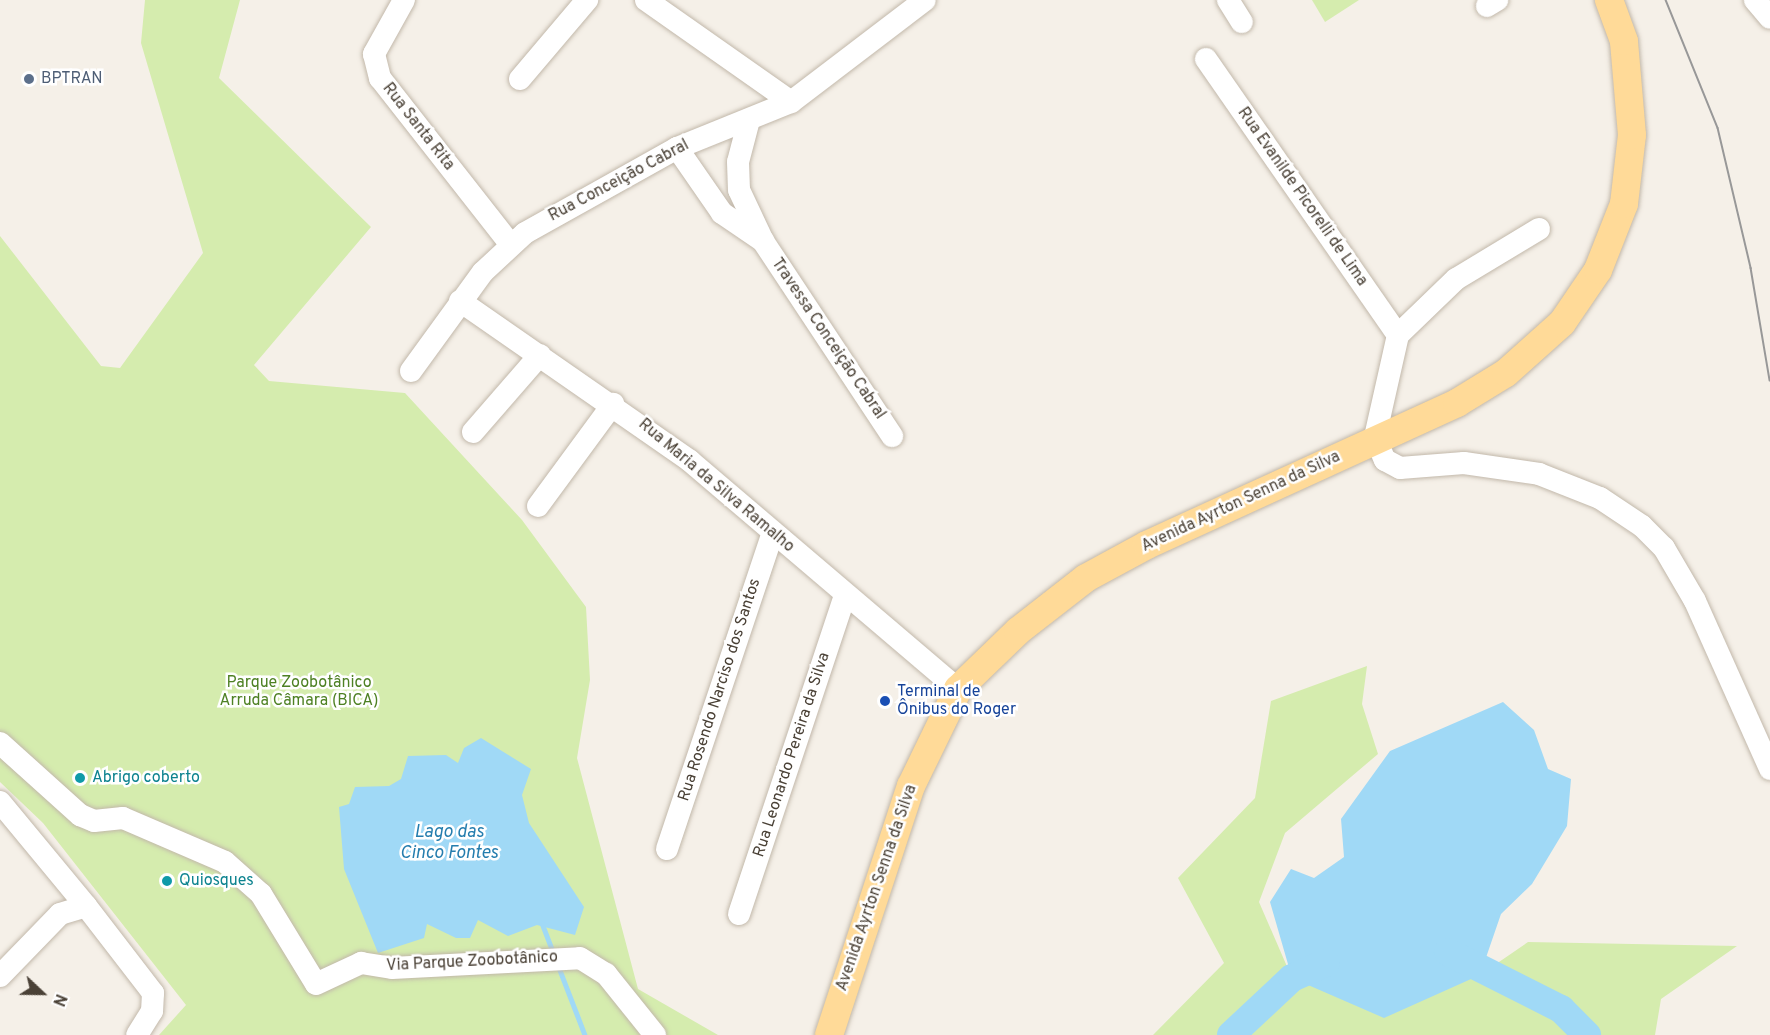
<!DOCTYPE html>
<html>
<head>
<meta charset="utf-8">
<style>
	body { margin:0 }
	#map { position:relative; width:1770px; height:1035px; overflow:hidden; background:#f5f0e8; font-family:Overpass,sans-serif }
	div>[style] { position:absolute }
	.green>* { inset:0; background:#d5ecae }
	.water>* { inset:0; background:#a0d9f6 }
	.stream>* { height:4.5px; margin:-2.25px; padding:0 2.25px; transform-origin:2.25px; border-radius:2.25px; background:#a0d9f6 }
	.river>* { height:28px; margin:-14px; padding:0 14px; transform-origin:14px; border-radius:14px; background:#a0d9f6 }
	.roads { filter:drop-shadow(0 0 2px #c2b8aa) drop-shadow(0 0 2px #c2b8aa) }
	.minor>* { height:22px; margin:-11px; padding:0 11px; transform-origin:11px; border-radius:11px; background:#fff }
	.major>* { height:28px; margin:-14px; padding:0 14px; transform-origin:14px; border-radius:14px; background:#ffda98 }
	.tram>* { height:1.5px; margin:-0.75px; padding:0 0.75px; transform-origin:0.75px; border-radius:0.75px; background:#989898 }
	.dots>* { width:16px; height:16px; translate:-50% -50%; box-sizing:border-box; border:3px solid #fff; border-radius:50% }
	span { translate:-50% -50%; white-space:nowrap; text-align:center; line-height:1.15; -webkit-text-stroke:5px #fff; paint-order:stroke }
	.service-label { font-size:16px; color:#4e5e75 }
	.left { translate:0 -50%; text-align:left }
	.street-label { font-size:16px; color:#4a4136 }
	.park-label { font-size:16px; color:#4e8124 }
	.transit-label { font-size:16px; color:#164399 }
	.culture-label { font-size:16px; color:#0d838f }
	.water-label { font-size:18px; color:#247dae; font-style:italic }
	.north { position:absolute; left:12px; top:963px; width:60px; height:60px; -webkit-text-stroke:4px #fff; paint-order:stroke; rotate:112deg; font-size:16px; font-weight:700; line-height:24px; text-align:center; color:#4a4136 }
	.north::after { content:''; display:block; margin:auto; width:21px; height:27px; background:#4a4136; clip-path:polygon(50% 0,100% 100%,50% 72%,0 100%) }
</style>
</head>
<body>
<div id="map">
	<div class="green">
		<div style="clip-path:polygon(145px 0,240px 0,219px 78px,371px 227px,254px 365px,269px 381px,405px 393px,522px 520px,586px 607px,590px 680px,577px 758px,638px 989px,718px 1035px,159px 1035px,186px 1005px,43px 823px,0 782px,0 236px,101px 366px,120px 368px,203px 253px,141px 43px)"></div>
		<div style="clip-path:polygon(1312px 0,1359px 0,1325px 22px)"></div>
		<div style="clip-path:polygon(1367px 666px,1362px 704px,1378px 754px,1285px 833px,1259px 902px,1292px 978px,1480px 975px,1528px 942px,1737px 946px,1661px 999px,1655px 1035px,1153px 1035px,1224px 963px,1178px 878px,1255px 798px,1271px 701px)"></div>
	</div>
	<div class="water">
		<div style="clip-path:polygon(1503px 702px,1534px 730px,1548px 769px,1571px 779px,1567px 826px,1532px 884px,1501px 914px,1480px 975px,1384px 1018px,1292px 978px,1270px 902px,1291px 869px,1314px 878px,1344px 857px,1341px 819px,1390px 751px)"></div>
		<div style="clip-path:polygon(481px 738px,531px 769px,522px 795px,529px 823px,584px 907px,575px 935px,537px 925px,508px 936px,478px 920px,470px 938px,456px 938px,427px 924px,424px 938px,378px 953px,344px 869px,339px 807px,349px 804px,355px 787px,389px 786px,401px 779px,408px 756px,446px 755px,458px 763px,464px 748px)"></div>
	</div>
	<div class="stream">
		<div style="left:542px;top:923px;width:31px;rotate:69deg"></div>
		<div style="left:558px;top:965px;width:75px;rotate:68.9deg"></div>
	</div>
	<div class="river">
		<div style="left:1448px;top:952px;width:127px;rotate:26.8deg"></div>
		<div style="left:1561px;top:1009px;width:37px;rotate:45deg"></div>
		<div style="left:1231px;top:1035px;width:83px;rotate:-43.1deg"></div>
		<div style="left:1292px;top:978px;width:37px;rotate:-24deg"></div>
	</div>
	<div class="roads">
		<div class="minor">
			<div style="left:404px;top:0;width:62px;rotate:119.1deg"></div>
			<div style="left:374px;top:54px;width:25px;rotate:76deg"></div>
			<div style="left:380px;top:78px;width:211px;rotate:51.9deg"></div>
			<div style="left:646px;top:0;width:177px;rotate:35.1deg"></div>
			<div style="left:1228px;top:0;width:26px;rotate:58deg"></div>
			<div style="left:1755px;top:0;width:23px;rotate:50deg"></div>
			<div style="left:1487px;top:6px;width:12px;rotate:-31deg"></div>
			<div style="left:1206px;top:59px;width:336px;rotate:55.2deg"></div>
			<div style="left:520px;top:79px;width:104px;rotate:-49.7deg"></div>
			<div style="left:749px;top:120px;width:43px;rotate:104.7deg"></div>
			<div style="left:738px;top:162px;width:28px;rotate:88deg"></div>
			<div style="left:739px;top:190px;width:56px;rotate:64.8deg"></div>
			<div style="left:763px;top:241px;width:234px;rotate:56.5deg"></div>
			<div style="left:677px;top:148px;width:79px;rotate:55.3deg"></div>
			<div style="left:722px;top:213px;width:50px;rotate:34.3deg"></div>
			<div style="left:1539px;top:229px;width:97px;rotate:148.9deg"></div>
			<div style="left:1456px;top:279px;width:81px;rotate:136deg"></div>
			<div style="left:1398px;top:335px;width:105px;rotate:102.7deg"></div>
			<div style="left:1375px;top:437px;width:25px;rotate:67deg"></div>
			<div style="left:1385px;top:460px;width:17px;rotate:28deg"></div>
			<div style="left:1400px;top:468px;width:64px;rotate:-4.5deg"></div>
			<div style="left:1464px;top:463px;width:76px;rotate:8.3deg"></div>
			<div style="left:1539px;top:474px;width:66px;rotate:21.5deg"></div>
			<div style="left:1600px;top:498px;width:50px;rotate:33.7deg"></div>
			<div style="left:1642px;top:526px;width:31px;rotate:45deg"></div>
			<div style="left:1664px;top:548px;width:61px;rotate:59.7deg"></div>
			<div style="left:1695px;top:601px;width:184px;rotate:65.9deg"></div>
			<div style="left:460px;top:301px;width:280px;rotate:34.8deg"></div>
			<div style="left:690px;top:461px;width:352px;rotate:40.4deg"></div>
			<div style="left:411px;top:371px;width:122px;rotate:-54deg"></div>
			<div style="left:483px;top:272px;width:57px;rotate:-42.9deg"></div>
			<div style="left:525px;top:233px;width:174px;rotate:-29.2deg"></div>
			<div style="left:677px;top:148px;width:123px;rotate:-22deg"></div>
			<div style="left:791px;top:102px;width:168px;rotate:-37.3deg"></div>
			<div style="left:473px;top:432px;width:102px;rotate:-49deg"></div>
			<div style="left:538px;top:506px;width:127px;rotate:-53.7deg"></div>
			<div style="left:0;top:743px;width:108px;rotate:42deg"></div>
			<div style="left:80px;top:815px;width:15px;rotate:23deg"></div>
			<div style="left:94px;top:821px;width:29px;rotate:-6deg"></div>
			<div style="left:123px;top:818px;width:111px;rotate:23.3deg"></div>
			<div style="left:225px;top:862px;width:48px;rotate:41.6deg"></div>
			<div style="left:261px;top:894px;width:105px;rotate:58.6deg"></div>
			<div style="left:316px;top:984px;width:50px;rotate:-25deg"></div>
			<div style="left:361px;top:963px;width:31px;rotate:9deg"></div>
			<div style="left:392px;top:968px;width:188px;rotate:-3deg"></div>
			<div style="left:580px;top:958px;width:31px;rotate:32deg"></div>
			<div style="left:606px;top:974px;width:78px;rotate:51.2deg"></div>
			<div style="left:0;top:802px;width:135px;rotate:50.4deg"></div>
			<div style="left:667px;top:849px;width:334px;rotate:-71.5deg"></div>
			<div style="left:739px;top:914px;width:336px;rotate:-71.6deg"></div>
			<div style="left:0;top:976px;width:86px;rotate:-45.9deg"></div>
			<div style="left:60px;top:914px;width:27px;rotate:-17deg"></div>
			<div style="left:86px;top:906px;width:110px;rotate:52.4deg"></div>
			<div style="left:153px;top:993px;width:18px;rotate:93deg"></div>
			<div style="left:152px;top:1011px;width:28px;rotate:122deg"></div>
		</div>
		<div class="major">
			<div style="left:829px;top:1035px;width:262px;rotate:-71.8deg"></div>
			<div style="left:911px;top:786px;width:108px;rotate:-64.1deg"></div>
			<div style="left:958px;top:689px;width:83px;rotate:-44deg"></div>
			<div style="left:1018px;top:631px;width:86px;rotate:-37.9deg"></div>
			<div style="left:1086px;top:578px;width:69px;rotate:-28.4deg"></div>
			<div style="left:1147px;top:545px;width:341px;rotate:-24.6deg"></div>
			<div style="left:1457px;top:403px;width:57px;rotate:-31.5deg"></div>
			<div style="left:1506px;top:373px;width:75px;rotate:-41.8deg"></div>
			<div style="left:1562px;top:323px;width:64px;rotate:-55.8deg"></div>
			<div style="left:1598px;top:270px;width:71px;rotate:-68.5deg"></div>
			<div style="left:1624px;top:204px;width:69px;rotate:-83.4deg"></div>
			<div style="left:1632px;top:135px;width:94px;rotate:-94.9deg"></div>
			<div style="left:1624px;top:41px;width:44px;rotate:-110.1deg"></div>
		</div>
	</div>
	<div class="tram">
		<div style="left:1666px;top:0;width:138px;rotate:67.9deg"></div>
		<div style="left:1718px;top:128px;width:144px;rotate:76.7deg"></div>
		<div style="left:1751px;top:268px;width:114px;rotate:80.4deg"></div>
	</div>
	<div class="dots">
		<div style="left:29px;top:79px;background:#5c6f8a"></div>
		<div style="left:885px;top:701px;background:#1a4fb4"></div>
		<div style="left:80px;top:778px;background:#0f9aa8"></div>
		<div style="left:167px;top:881px;background:#0f9aa8"></div>
	</div>
	<div class="service-label">
		<span class="left" style="left:41px;top:79px">BPTRAN</span>
	</div>
	<div class="street-label">
		<span style="left:418px;top:127px;rotate:52deg">Rua Santa Rita</span>
		<span style="left:619px;top:181px;rotate:-28deg">Rua Conceição Cabral</span>
		<span style="left:1302px;top:197px;rotate:55deg">Rua Evanilde Picorelli de Lima</span>
		<span style="left:828px;top:339px;rotate:56deg">Travessa Conceição Cabral</span>
		<span style="left:716px;top:486px;rotate:40deg">Rua Maria da Silva Ramalho</span>
		<span style="left:1241px;top:502px;rotate:-25deg">Avenida Ayrton Senna da Silva</span>
		<span style="left:720px;top:690px;rotate:-72deg">Rua Rosendo Narciso dos Santos</span>
		<span style="left:792px;top:755px;rotate:-72deg">Rua Leonardo Pereira da Silva</span>
		<span style="left:877px;top:888px;rotate:-71deg">Avenida Ayrton Senna da Silva</span>
		<span style="left:472px;top:962px;rotate:-3deg">Via Parque Zoobotânico</span>
	</div>
	<div class="park-label">
		<span style="left:299px;top:692px">Parque Zoobotânico<br>Arruda Câmara (BICA)</span>
	</div>
	<div class="transit-label">
		<span class="left" style="left:897px;top:701px">Terminal de<br>Ônibus do Roger</span>
	</div>
	<div class="culture-label">
		<span class="left" style="left:92px;top:778px">Abrigo coberto</span>
		<span class="left" style="left:179px;top:881px">Quiosques</span>
	</div>
	<div class="water-label">
		<span style="left:449px;top:844px">Lago das<br>Cinco Fontes</span>
	</div>
	<div class="north">N</div>
</div>
</body>
</html>
